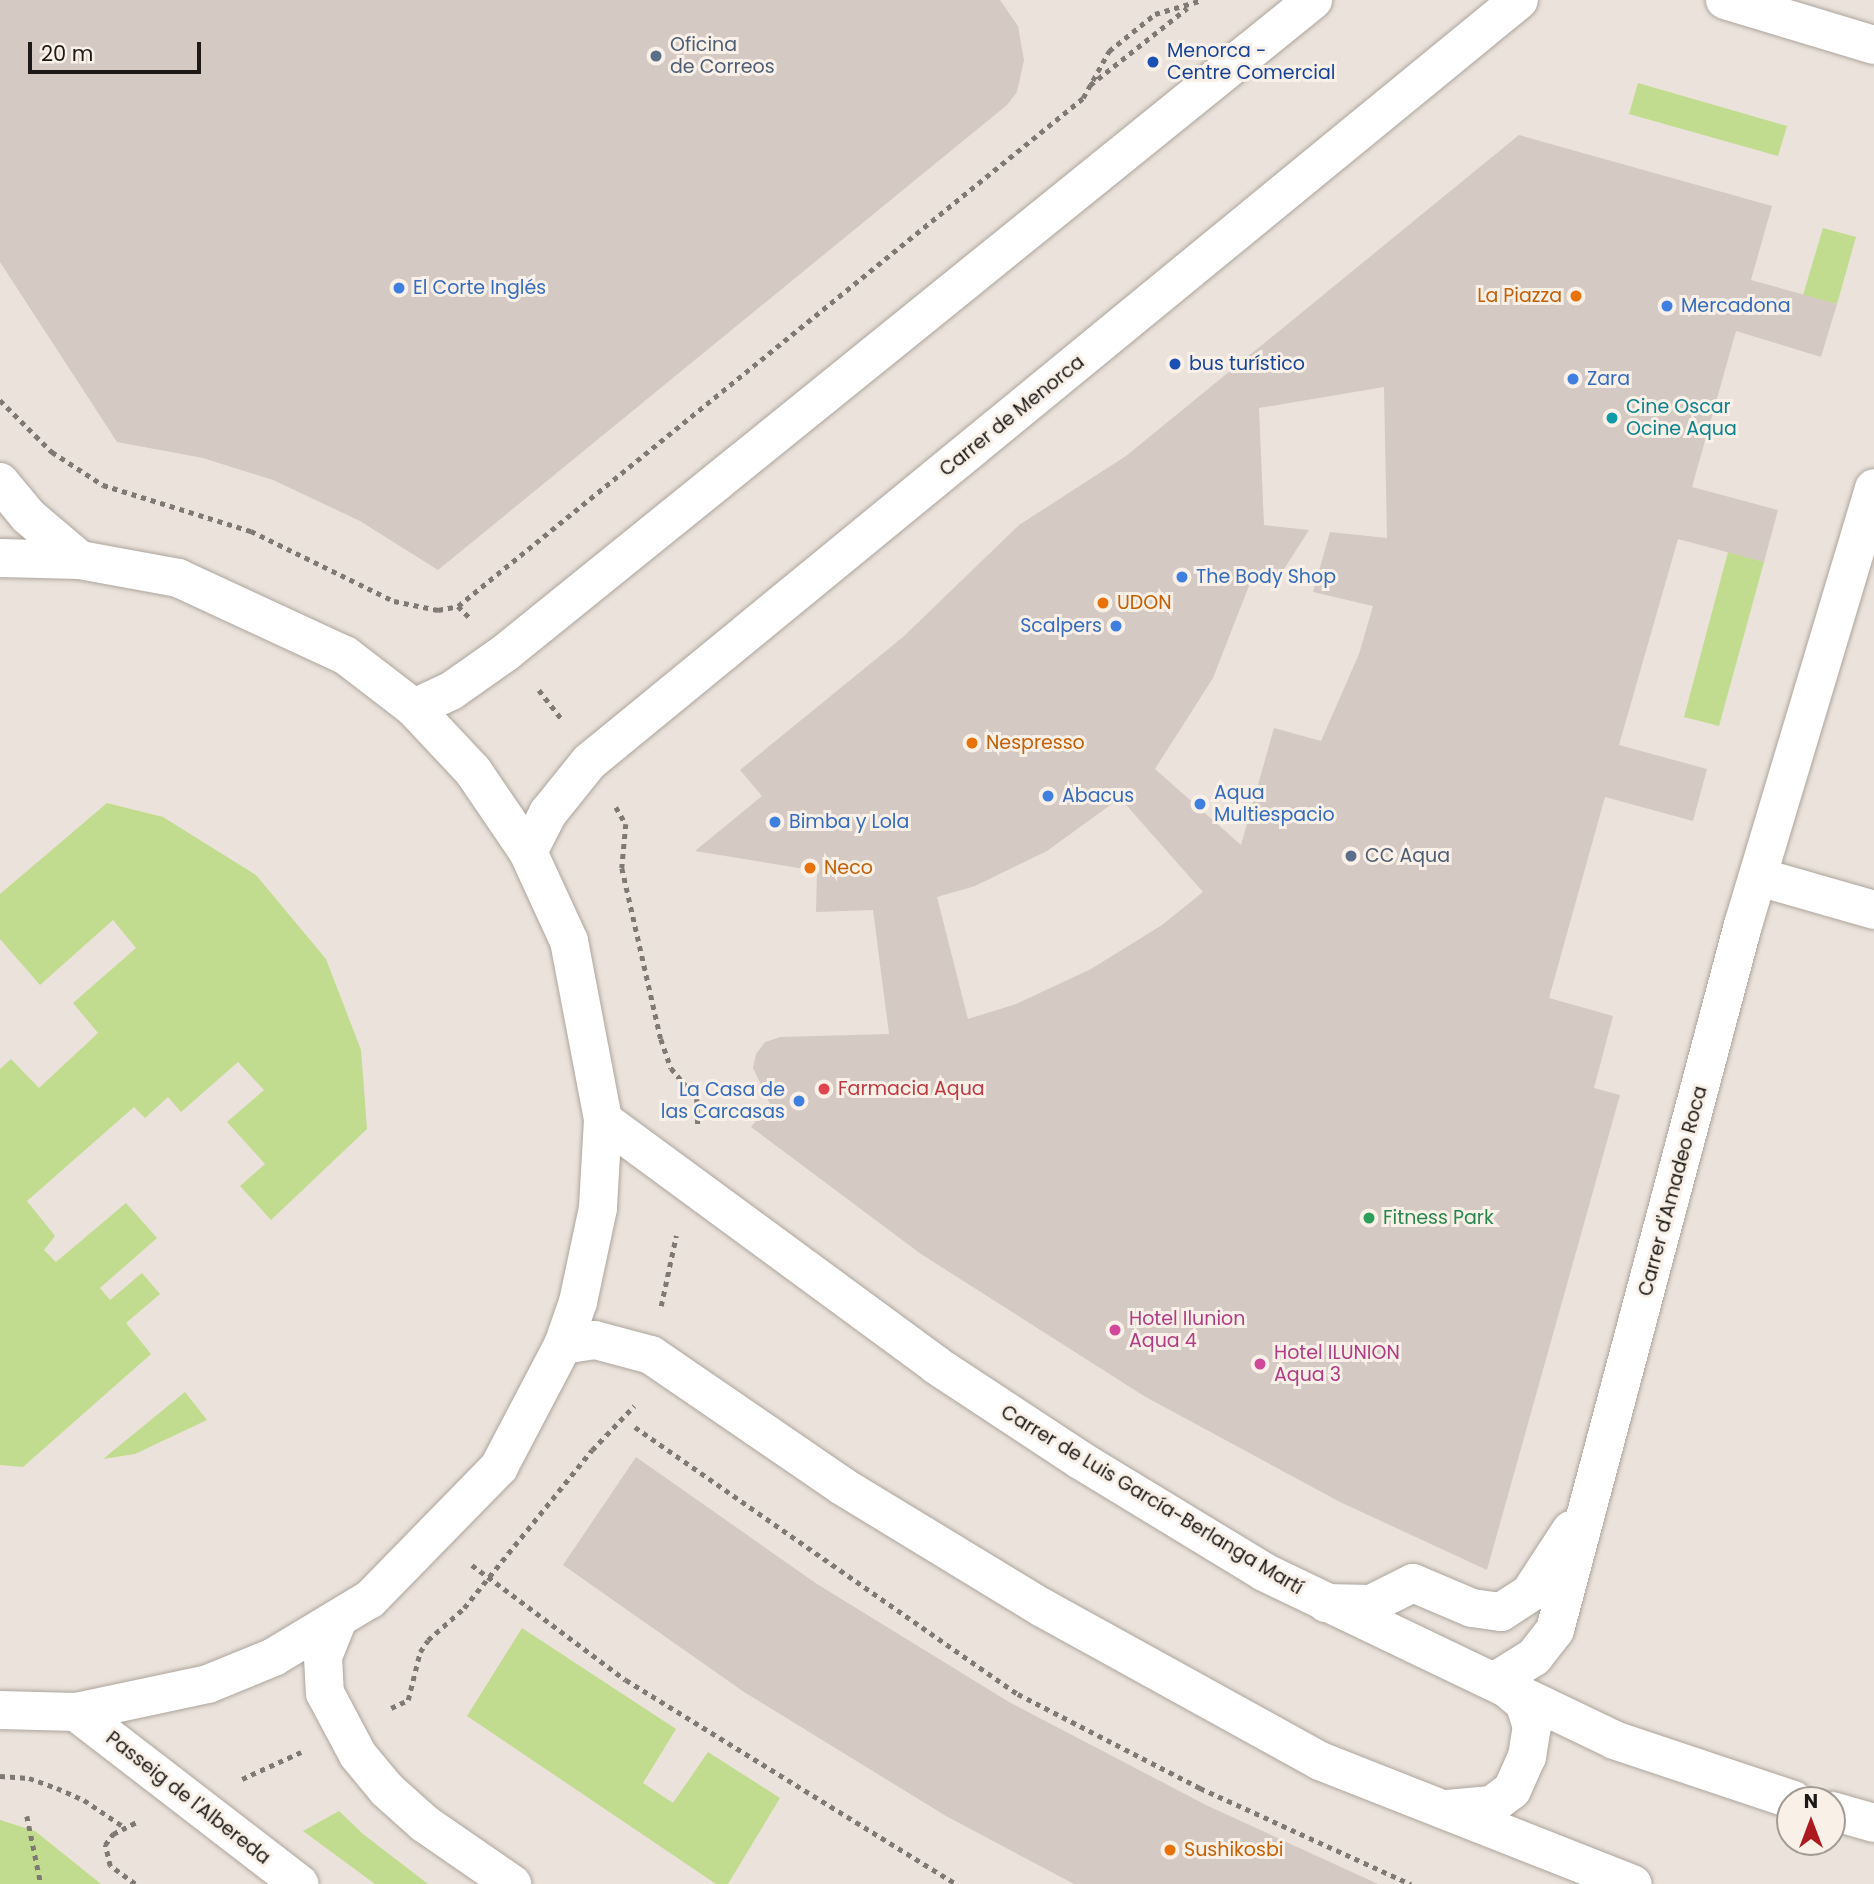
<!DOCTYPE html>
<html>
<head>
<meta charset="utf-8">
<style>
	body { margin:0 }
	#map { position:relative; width:1874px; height:1884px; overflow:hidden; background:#ebe3db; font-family:Poppins,sans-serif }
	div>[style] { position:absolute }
	.green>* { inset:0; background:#c1db8f }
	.building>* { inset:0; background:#d4c9c3 }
	.path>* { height:4.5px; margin-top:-2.25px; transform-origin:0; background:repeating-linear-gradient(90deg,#7f7974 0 5px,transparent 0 10px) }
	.roads { filter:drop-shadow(0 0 2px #ada59d) drop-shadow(0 0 2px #ada59d) }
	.minor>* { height:38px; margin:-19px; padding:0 19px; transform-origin:19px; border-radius:19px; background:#fff }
	.major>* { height:38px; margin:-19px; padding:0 19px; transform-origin:19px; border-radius:19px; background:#fff }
	.dots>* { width:19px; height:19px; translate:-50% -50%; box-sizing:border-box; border:4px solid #f9f1e8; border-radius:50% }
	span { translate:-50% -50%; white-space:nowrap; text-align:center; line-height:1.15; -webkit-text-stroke:6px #f9f1e8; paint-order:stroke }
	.service-label { font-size:19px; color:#4e5e75 }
	.left { translate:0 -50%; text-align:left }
	.transit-label { font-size:19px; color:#164399 }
	.shop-label { font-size:19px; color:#366cbe }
	.right { translate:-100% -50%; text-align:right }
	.food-label { font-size:19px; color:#c56008 }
	.culture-label { font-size:19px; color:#0d838f }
	.street-label { font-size:19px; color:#1c1916 }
	.health-label { font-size:19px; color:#be3a42 }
	.leisure-label { font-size:19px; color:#27864d }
	.hotel-label { font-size:19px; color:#b23c85 }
	.north { position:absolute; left:1776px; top:1786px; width:70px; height:70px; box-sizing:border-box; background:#f9f1e8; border:2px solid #a19b94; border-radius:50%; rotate:0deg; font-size:19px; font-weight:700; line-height:28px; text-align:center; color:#1c1916 }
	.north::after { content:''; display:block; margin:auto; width:24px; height:32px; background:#ac191e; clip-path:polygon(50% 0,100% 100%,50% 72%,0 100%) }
	.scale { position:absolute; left:28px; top:42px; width:173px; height:32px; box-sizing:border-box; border:4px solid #1c1916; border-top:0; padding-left:9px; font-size:21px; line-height:24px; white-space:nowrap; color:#1c1916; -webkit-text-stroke:5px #f9f1e8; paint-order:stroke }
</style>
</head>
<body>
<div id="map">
	<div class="green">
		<div style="clip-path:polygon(1638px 83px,1787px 126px,1778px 156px,1629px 114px)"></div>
		<div style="clip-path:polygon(1823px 228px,1856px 237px,1837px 304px,1803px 295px)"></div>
		<div style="clip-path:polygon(1728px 552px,1764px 562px,1719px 726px,1684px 717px)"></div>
		<div style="clip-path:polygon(107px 803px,163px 817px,256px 875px,326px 959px,361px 1050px,367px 1129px,271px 1220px,240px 1186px,265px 1164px,227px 1122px,264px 1090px,238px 1062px,181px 1112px,168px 1097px,145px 1118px,134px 1107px,27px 1201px,55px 1236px,44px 1250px,56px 1262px,126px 1203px,157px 1238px,100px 1288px,110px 1300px,142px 1273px,160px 1294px,126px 1323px,151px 1354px,23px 1467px,0 1465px,0 1069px,11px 1059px,39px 1088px,98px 1033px,73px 1003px,136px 948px,113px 920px,40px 985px,0 939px,0 894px)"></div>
		<div style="clip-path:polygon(185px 1392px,207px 1420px,135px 1454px,103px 1459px)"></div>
		<div style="clip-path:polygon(522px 1628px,676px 1729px,643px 1783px,673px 1803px,708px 1752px,780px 1798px,728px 1884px,716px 1884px,467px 1716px)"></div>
		<div style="clip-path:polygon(339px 1811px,363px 1834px,428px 1884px,375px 1884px,303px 1831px)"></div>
		<div style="clip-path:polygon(0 1820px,35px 1831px,101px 1884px,0 1884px)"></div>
	</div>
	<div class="building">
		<div style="clip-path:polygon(0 0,1000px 0,1018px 26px,1024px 60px,1017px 92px,1007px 105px,438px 570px,360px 521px,273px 480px,203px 458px,117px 442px,0 262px)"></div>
		<div style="clip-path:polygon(evenodd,1519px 135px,1772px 206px,1751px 280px,1837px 304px,1821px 357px,1736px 331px,1692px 487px,1778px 510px,1764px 562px,1678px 539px,1619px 745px,1707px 769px,1693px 821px,1605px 797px,1549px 998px,1613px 1016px,1594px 1088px,1620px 1095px,1487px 1570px,1340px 1502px,1144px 1396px,921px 1254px,751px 1127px,770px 1104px,753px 1068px,756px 1054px,765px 1042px,780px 1037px,889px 1034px,873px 910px,816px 912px,817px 871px,695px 851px,762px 796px,740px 770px,903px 637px,1019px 525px,1126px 456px,1519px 135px,1384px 387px,1387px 538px,1330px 532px,1313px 592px,1373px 606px,1359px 654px,1321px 741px,1274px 728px,1241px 845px,1155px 769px,1213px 678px,1252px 578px,1275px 583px,1309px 530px,1264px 525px,1259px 408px,1384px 387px,1519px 135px,1120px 798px,1203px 892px,1162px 925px,1091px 969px,1016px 1004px,968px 1019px,937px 897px,975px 886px,1047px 851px,1120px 798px)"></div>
		<div style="clip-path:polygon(636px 1457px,817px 1584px,1009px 1702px,1208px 1806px,1378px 1884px,1074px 1884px,946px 1816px,744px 1692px,563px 1565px)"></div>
	</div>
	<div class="path">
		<div style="left:1090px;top:85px;width:124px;rotate:-38.4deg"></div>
		<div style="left:0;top:400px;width:74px;rotate:45deg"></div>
		<div style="left:52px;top:452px;width:61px;rotate:32.9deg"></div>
		<div style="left:103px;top:485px;width:155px;rotate:17.3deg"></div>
		<div style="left:251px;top:531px;width:159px;rotate:26.1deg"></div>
		<div style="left:394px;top:601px;width:45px;rotate:11.6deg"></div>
		<div style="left:438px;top:610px;width:20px;rotate:-11deg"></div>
		<div style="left:458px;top:606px;width:805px;rotate:-39.1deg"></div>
		<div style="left:1083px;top:98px;width:54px;rotate:-61deg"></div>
		<div style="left:1109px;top:51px;width:59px;rotate:-38.8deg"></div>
		<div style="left:1155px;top:14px;width:49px;rotate:-16.6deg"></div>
		<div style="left:458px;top:606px;width:17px;rotate:45deg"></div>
		<div style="left:539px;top:690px;width:37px;rotate:52deg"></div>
		<div style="left:616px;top:807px;width:20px;rotate:60deg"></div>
		<div style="left:626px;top:824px;width:44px;rotate:95.2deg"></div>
		<div style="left:622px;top:868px;width:175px;rotate:77.2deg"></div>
		<div style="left:661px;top:1039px;width:31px;rotate:71deg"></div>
		<div style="left:671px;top:1068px;width:40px;rotate:50deg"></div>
		<div style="left:697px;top:1099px;width:29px;rotate:88deg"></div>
		<div style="left:661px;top:1306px;width:72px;rotate:-77.9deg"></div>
		<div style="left:635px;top:1427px;width:467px;rotate:34.9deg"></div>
		<div style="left:1018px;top:1694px;width:205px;rotate:27.3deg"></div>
		<div style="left:1200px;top:1788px;width:232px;rotate:24.5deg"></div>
		<div style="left:472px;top:1565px;width:192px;rotate:36.8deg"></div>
		<div style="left:626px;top:1680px;width:388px;rotate:31.7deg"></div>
		<div style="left:391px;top:1708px;width:19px;rotate:-25deg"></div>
		<div style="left:408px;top:1700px;width:49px;rotate:-76deg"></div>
		<div style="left:420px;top:1652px;width:14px;rotate:-56deg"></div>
		<div style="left:428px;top:1640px;width:48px;rotate:-41.6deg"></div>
		<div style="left:464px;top:1608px;width:203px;rotate:-51deg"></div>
		<div style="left:592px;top:1450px;width:61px;rotate:-46.3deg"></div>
		<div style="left:0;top:1776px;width:29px;rotate:4deg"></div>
		<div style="left:29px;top:1778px;width:30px;rotate:20deg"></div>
		<div style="left:57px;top:1788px;width:30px;rotate:24deg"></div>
		<div style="left:84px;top:1800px;width:48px;rotate:34deg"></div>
		<div style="left:242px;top:1779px;width:65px;rotate:-24.6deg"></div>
		<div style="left:27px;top:1816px;width:69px;rotate:78.4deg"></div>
		<div style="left:135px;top:1884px;width:31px;rotate:-144deg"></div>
		<div style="left:110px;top:1866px;width:22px;rotate:-103deg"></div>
		<div style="left:105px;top:1845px;width:14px;rotate:-54deg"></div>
		<div style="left:113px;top:1834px;width:27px;rotate:-27deg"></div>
	</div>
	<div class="roads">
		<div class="minor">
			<div style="left:1725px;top:0;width:156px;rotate:16.8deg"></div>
			<div style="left:0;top:482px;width:44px;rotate:50.5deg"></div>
			<div style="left:28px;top:516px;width:68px;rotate:40.2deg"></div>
			<div style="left:1759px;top:877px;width:120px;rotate:16deg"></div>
			<div style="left:603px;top:1120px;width:413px;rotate:36.3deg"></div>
			<div style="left:936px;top:1365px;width:173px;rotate:33.4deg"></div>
			<div style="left:1080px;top:1460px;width:215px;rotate:31.3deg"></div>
			<div style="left:1264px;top:1572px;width:388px;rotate:25.6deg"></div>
			<div style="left:1614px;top:1740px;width:189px;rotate:18.5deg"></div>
			<div style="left:563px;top:1345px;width:32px;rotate:-9deg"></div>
			<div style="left:595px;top:1340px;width:58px;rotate:15deg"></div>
			<div style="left:651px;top:1355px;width:232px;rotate:34.4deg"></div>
			<div style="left:842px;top:1486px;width:233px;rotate:31.3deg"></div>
			<div style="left:1041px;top:1607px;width:319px;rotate:28.9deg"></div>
			<div style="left:1320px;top:1761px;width:336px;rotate:21.5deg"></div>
			<div style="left:1326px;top:1603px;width:45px;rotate:1.3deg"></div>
			<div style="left:1371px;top:1604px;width:47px;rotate:-26.6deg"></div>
			<div style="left:1413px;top:1583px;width:64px;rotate:23deg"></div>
			<div style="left:1472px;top:1608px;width:29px;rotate:8deg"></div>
			<div style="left:1501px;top:1612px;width:35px;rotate:-33deg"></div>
			<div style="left:1530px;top:1593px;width:75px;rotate:-56.9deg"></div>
			<div style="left:337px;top:1622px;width:38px;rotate:112deg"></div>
			<div style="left:323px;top:1657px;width:36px;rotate:87deg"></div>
			<div style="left:325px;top:1693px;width:70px;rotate:62deg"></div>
			<div style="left:358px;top:1755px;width:45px;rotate:50.4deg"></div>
			<div style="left:387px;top:1790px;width:51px;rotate:41.8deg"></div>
			<div style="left:425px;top:1824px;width:106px;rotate:34.6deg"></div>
			<div style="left:1497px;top:1680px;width:44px;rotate:-31.9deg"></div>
			<div style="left:1534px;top:1657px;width:34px;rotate:-52deg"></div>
			<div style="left:1555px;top:1630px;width:730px;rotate:-75.07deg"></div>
			<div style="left:1743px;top:925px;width:456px;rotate:-73.3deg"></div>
			<div style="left:76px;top:1712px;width:282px;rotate:37.6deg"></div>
			<div style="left:1447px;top:1809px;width:45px;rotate:-5.1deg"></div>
			<div style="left:1492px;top:1805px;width:25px;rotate:-37deg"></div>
			<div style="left:1512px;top:1790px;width:36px;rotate:-66deg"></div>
			<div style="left:1527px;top:1757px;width:30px;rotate:-81deg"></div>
			<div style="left:1532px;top:1727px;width:25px;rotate:-108deg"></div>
			<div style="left:1524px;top:1703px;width:26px;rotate:-140deg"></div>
			<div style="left:1832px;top:1811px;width:44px;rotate:15.9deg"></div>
		</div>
		<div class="major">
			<div style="left:0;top:558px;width:80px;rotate:1.4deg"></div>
			<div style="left:80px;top:560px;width:100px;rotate:10.4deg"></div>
			<div style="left:178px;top:578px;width:184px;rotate:24.8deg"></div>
			<div style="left:345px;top:655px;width:87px;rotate:37.5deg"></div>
			<div style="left:414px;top:708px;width:86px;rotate:46.9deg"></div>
			<div style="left:473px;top:771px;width:98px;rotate:55.8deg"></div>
			<div style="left:528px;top:852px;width:98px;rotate:65.3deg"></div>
			<div style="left:569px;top:941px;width:182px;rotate:79.2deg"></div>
			<div style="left:603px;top:1120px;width:88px;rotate:93.3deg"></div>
			<div style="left:598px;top:1208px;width:96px;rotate:102deg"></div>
			<div style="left:578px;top:1302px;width:46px;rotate:109.2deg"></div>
			<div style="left:563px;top:1345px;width:138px;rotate:117.7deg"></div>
			<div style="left:499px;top:1467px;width:185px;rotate:134.3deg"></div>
			<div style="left:370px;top:1599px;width:112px;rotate:148.9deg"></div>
			<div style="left:274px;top:1657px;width:71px;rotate:157.8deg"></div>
			<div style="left:208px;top:1684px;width:135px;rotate:168deg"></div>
			<div style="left:76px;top:1712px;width:76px;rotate:-178.5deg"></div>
			<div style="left:414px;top:708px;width:41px;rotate:-24.7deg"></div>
			<div style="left:451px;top:691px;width:66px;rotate:-35.1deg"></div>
			<div style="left:505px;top:653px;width:1039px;rotate:-38.94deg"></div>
			<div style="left:528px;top:852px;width:44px;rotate:-62.9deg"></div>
			<div style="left:548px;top:813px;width:65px;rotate:-51.2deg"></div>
			<div style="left:589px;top:762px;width:1202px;rotate:-39.33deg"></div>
		</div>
	</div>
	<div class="dots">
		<div style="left:656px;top:56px;background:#5c6f8a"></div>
		<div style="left:1153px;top:62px;background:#1a4fb4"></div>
		<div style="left:399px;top:288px;background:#3f7fe0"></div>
		<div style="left:1576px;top:296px;background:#e8710a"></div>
		<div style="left:1667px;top:306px;background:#3f7fe0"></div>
		<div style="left:1175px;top:364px;background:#1a4fb4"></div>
		<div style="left:1573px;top:379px;background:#3f7fe0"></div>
		<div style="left:1612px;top:418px;background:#0f9aa8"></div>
		<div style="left:1182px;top:577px;background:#3f7fe0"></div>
		<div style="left:1103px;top:603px;background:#e8710a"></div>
		<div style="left:1116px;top:626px;background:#3f7fe0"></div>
		<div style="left:972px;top:743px;background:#e8710a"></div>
		<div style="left:1048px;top:796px;background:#3f7fe0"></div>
		<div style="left:1200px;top:804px;background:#3f7fe0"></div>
		<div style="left:775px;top:822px;background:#3f7fe0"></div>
		<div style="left:1351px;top:856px;background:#5c6f8a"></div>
		<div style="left:810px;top:868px;background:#e8710a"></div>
		<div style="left:824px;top:1089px;background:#e0444e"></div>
		<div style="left:799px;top:1101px;background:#3f7fe0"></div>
		<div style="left:1369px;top:1218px;background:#2e9e5b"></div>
		<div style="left:1115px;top:1330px;background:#d1479c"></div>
		<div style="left:1260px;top:1364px;background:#d1479c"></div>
		<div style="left:1170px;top:1850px;background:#e8710a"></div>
	</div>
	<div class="service-label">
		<span class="left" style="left:670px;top:56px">Oficina<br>de Correos</span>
		<span class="left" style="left:1365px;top:856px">CC Aqua</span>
	</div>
	<div class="transit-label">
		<span class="left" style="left:1167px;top:62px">Menorca -<br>Centre Comercial</span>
		<span class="left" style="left:1189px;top:364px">bus turístico</span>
	</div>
	<div class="shop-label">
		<span class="left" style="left:413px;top:288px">El Corte Inglés</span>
		<span class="left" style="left:1681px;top:306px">Mercadona</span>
		<span class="left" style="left:1587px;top:379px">Zara</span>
		<span class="left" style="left:1196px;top:577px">The Body Shop</span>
		<span class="right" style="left:1102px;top:626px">Scalpers</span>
		<span class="left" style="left:1214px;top:804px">Aqua<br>Multiespacio</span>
		<span class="left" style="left:1062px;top:796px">Abacus</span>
		<span class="left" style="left:789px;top:822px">Bimba y Lola</span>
		<span class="right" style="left:785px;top:1101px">La Casa de<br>las Carcasas</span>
	</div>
	<div class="food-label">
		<span class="right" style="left:1562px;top:296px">La Piazza</span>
		<span class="left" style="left:1117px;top:603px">UDON</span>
		<span class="left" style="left:986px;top:743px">Nespresso</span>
		<span class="left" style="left:824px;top:868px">Neco</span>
		<span class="left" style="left:1184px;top:1850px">Sushikosbi</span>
	</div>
	<div class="culture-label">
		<span class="left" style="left:1626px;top:418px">Cine Oscar<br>Ocine Aqua</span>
	</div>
	<div class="street-label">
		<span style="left:1012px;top:416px;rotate:-39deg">Carrer de Menorca</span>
		<span style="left:1673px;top:1191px;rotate:-75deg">Carrer d'Amadeo Roca</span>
		<span style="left:1152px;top:1500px;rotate:31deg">Carrer de Luis García-Berlanga Martí</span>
		<span style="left:188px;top:1798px;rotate:38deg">Passeig de l'Albereda</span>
	</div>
	<div class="health-label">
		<span class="left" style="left:838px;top:1089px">Farmacia Aqua</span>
	</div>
	<div class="leisure-label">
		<span class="left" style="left:1383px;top:1218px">Fitness Park</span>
	</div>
	<div class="hotel-label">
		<span class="left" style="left:1129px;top:1330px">Hotel Ilunion<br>Aqua 4</span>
		<span class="left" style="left:1274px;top:1364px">Hotel ILUNION<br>Aqua 3</span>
	</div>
	<div class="north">N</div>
	<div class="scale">20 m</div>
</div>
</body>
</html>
